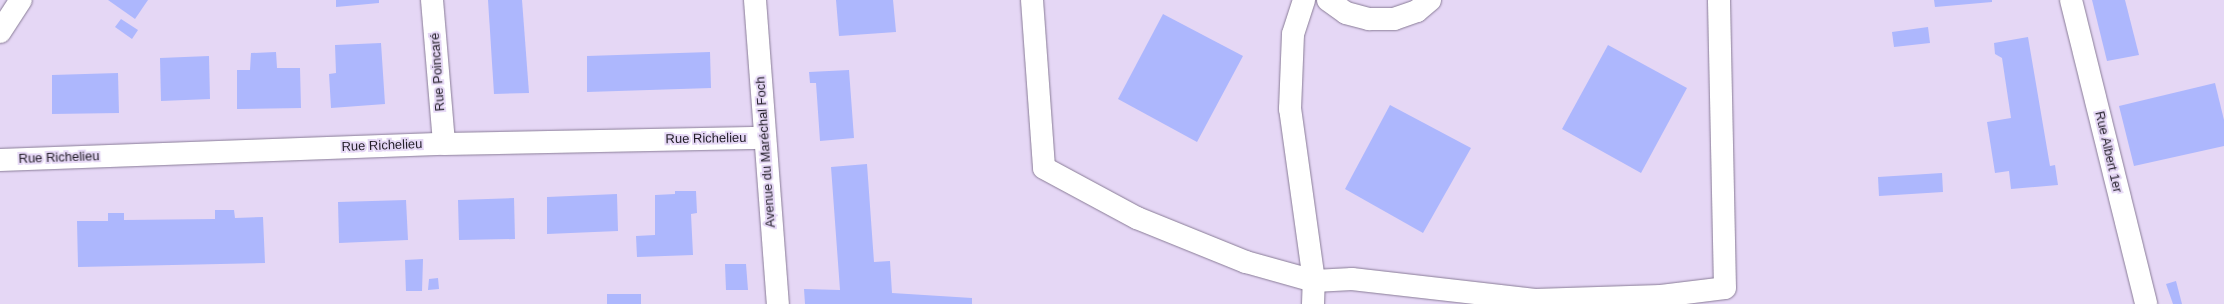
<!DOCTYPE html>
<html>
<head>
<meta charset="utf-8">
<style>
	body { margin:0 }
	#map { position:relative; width:2224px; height:304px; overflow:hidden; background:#e5d7f5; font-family:Helvetica,sans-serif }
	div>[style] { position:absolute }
	.building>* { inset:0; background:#adb7fd }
	.roads { filter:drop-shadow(0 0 1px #897c97) drop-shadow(0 0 1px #897c97) }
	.minor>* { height:22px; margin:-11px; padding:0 11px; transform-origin:11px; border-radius:11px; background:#fff }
	.tertiary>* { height:22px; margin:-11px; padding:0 11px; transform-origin:11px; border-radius:11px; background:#fff }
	span { translate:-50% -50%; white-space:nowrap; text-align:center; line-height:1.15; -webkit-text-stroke:4px #e5d7f5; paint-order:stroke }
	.street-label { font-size:13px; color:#211d27 }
</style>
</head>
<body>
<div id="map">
	<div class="building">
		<div style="clip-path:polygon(108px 0,148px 0,135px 19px)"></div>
		<div style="clip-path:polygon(336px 0,379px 0,379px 3px,336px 7px)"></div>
		<div style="clip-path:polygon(488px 0,522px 0,529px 93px,494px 94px)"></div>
		<div style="clip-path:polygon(836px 0,893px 0,896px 32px,839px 36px)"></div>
		<div style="clip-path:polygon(1934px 0,1992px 0,1992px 2px,1935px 7px)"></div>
		<div style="clip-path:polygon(2092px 0,2125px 0,2139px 55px,2107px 61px)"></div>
		<div style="clip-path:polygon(1163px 14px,1243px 56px,1197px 142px,1118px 99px)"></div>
		<div style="clip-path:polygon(121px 19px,138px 30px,132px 39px,115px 27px)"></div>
		<div style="clip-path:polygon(1928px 27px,1930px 43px,1894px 47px,1892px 32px)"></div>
		<div style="clip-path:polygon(2028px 37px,2050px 166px,2055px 165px,2058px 185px,2011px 189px,2009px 171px,1995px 173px,1987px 122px,2011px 118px,2002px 58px,1995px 54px,1994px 43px)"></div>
		<div style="clip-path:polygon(381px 43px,385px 104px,331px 108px,329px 74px,336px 73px,335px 45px)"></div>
		<div style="clip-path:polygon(1608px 45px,1687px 88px,1641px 173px,1562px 129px)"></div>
		<div style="clip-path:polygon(276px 52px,277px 68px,300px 68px,301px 108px,237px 109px,237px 70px,250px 70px,251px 53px)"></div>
		<div style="clip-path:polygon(710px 52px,711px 88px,587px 92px,587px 56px)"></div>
		<div style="clip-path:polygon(209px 56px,210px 99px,161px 101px,160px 58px)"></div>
		<div style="clip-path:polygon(849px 70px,854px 138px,820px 141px,816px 83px,810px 83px,809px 72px)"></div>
		<div style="clip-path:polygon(118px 73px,119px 113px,52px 114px,52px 75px)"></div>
		<div style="clip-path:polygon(2215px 83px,2224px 120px,2224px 146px,2134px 166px,2119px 106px)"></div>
		<div style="clip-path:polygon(1390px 105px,1471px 148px,1423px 233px,1345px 189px)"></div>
		<div style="clip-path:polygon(867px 164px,874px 262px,890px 261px,892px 293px,972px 298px,972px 304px,805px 304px,804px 289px,840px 290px,831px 167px)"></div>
		<div style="clip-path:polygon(1942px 173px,1943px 192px,1879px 196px,1878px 177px)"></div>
		<div style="clip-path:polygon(675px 191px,696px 191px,697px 213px,691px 214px,693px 255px,637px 257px,636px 236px,655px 235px,655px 195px,675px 194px)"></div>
		<div style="clip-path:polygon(617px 194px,618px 231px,547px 234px,547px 197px)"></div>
		<div style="clip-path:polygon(514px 198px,515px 239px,459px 240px,458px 200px)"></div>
		<div style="clip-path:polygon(406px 200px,408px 240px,339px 243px,338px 202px)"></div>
		<div style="clip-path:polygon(215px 210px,234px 210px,235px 218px,263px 217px,265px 263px,78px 267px,77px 221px,108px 221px,108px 213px,124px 213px,124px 220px,215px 219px)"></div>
		<div style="clip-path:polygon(423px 259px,422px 291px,406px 291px,405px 260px)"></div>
		<div style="clip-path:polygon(725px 264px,746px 264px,748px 290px,726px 290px)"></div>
		<div style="clip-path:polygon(438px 278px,439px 289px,428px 290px,429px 279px)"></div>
		<div style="clip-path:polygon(2176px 281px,2182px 304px,2173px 304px,2166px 284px)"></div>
		<div style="clip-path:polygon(607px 294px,641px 294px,641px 304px,607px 304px)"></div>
	</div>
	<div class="roads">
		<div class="minor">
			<div style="left:432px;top:0;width:144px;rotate:85.2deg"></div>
			<div style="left:755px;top:0;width:305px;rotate:85.7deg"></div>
			<div style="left:1032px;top:0;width:168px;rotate:85.9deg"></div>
			<div style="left:1044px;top:168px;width:106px;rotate:28.3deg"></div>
			<div style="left:1137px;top:218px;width:118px;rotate:22deg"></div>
			<div style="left:1246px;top:262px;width:71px;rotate:15.6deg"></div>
			<div style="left:1314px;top:281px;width:174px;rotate:-97.9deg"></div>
			<div style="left:1290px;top:109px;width:75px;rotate:-87.7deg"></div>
			<div style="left:1293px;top:34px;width:36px;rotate:-72deg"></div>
			<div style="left:1328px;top:0;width:22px;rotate:36deg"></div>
			<div style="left:1346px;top:13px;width:24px;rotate:15deg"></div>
			<div style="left:1369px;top:19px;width:25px"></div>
			<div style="left:1394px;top:19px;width:24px;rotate:-19deg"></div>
			<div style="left:1417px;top:11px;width:17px;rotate:-40deg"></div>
			<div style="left:0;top:32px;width:38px;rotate:-57deg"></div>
			<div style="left:0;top:160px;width:444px;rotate:-2.1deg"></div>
			<div style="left:444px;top:144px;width:321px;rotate:-1.1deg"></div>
			<div style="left:1535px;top:300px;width:126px;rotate:-1.8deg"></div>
			<div style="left:1661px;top:296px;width:64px;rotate:-7.1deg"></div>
			<div style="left:1725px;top:288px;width:288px;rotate:-91.2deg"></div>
			<div style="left:1313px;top:304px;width:23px;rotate:-88deg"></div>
			<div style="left:1314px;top:281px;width:38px;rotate:-3deg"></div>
			<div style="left:1352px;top:279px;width:184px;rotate:6.5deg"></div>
			<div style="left:1535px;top:300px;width:4px;rotate:90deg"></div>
		</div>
		<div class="tertiary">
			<div style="left:2071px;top:0;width:313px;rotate:76.1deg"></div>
		</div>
	</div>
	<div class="street-label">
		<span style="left:438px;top:72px;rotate:-94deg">Rue Poincaré</span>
		<span style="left:706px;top:139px;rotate:-1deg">Rue Richelieu</span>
		<span style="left:382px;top:146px;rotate:-2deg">Rue Richelieu</span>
		<span style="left:766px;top:152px;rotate:-94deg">Avenue du Maréchal Foch</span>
		<span style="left:2108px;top:152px;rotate:77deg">Rue Albert 1er</span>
		<span style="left:59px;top:158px;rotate:-2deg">Rue Richelieu</span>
	</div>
</div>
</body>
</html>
